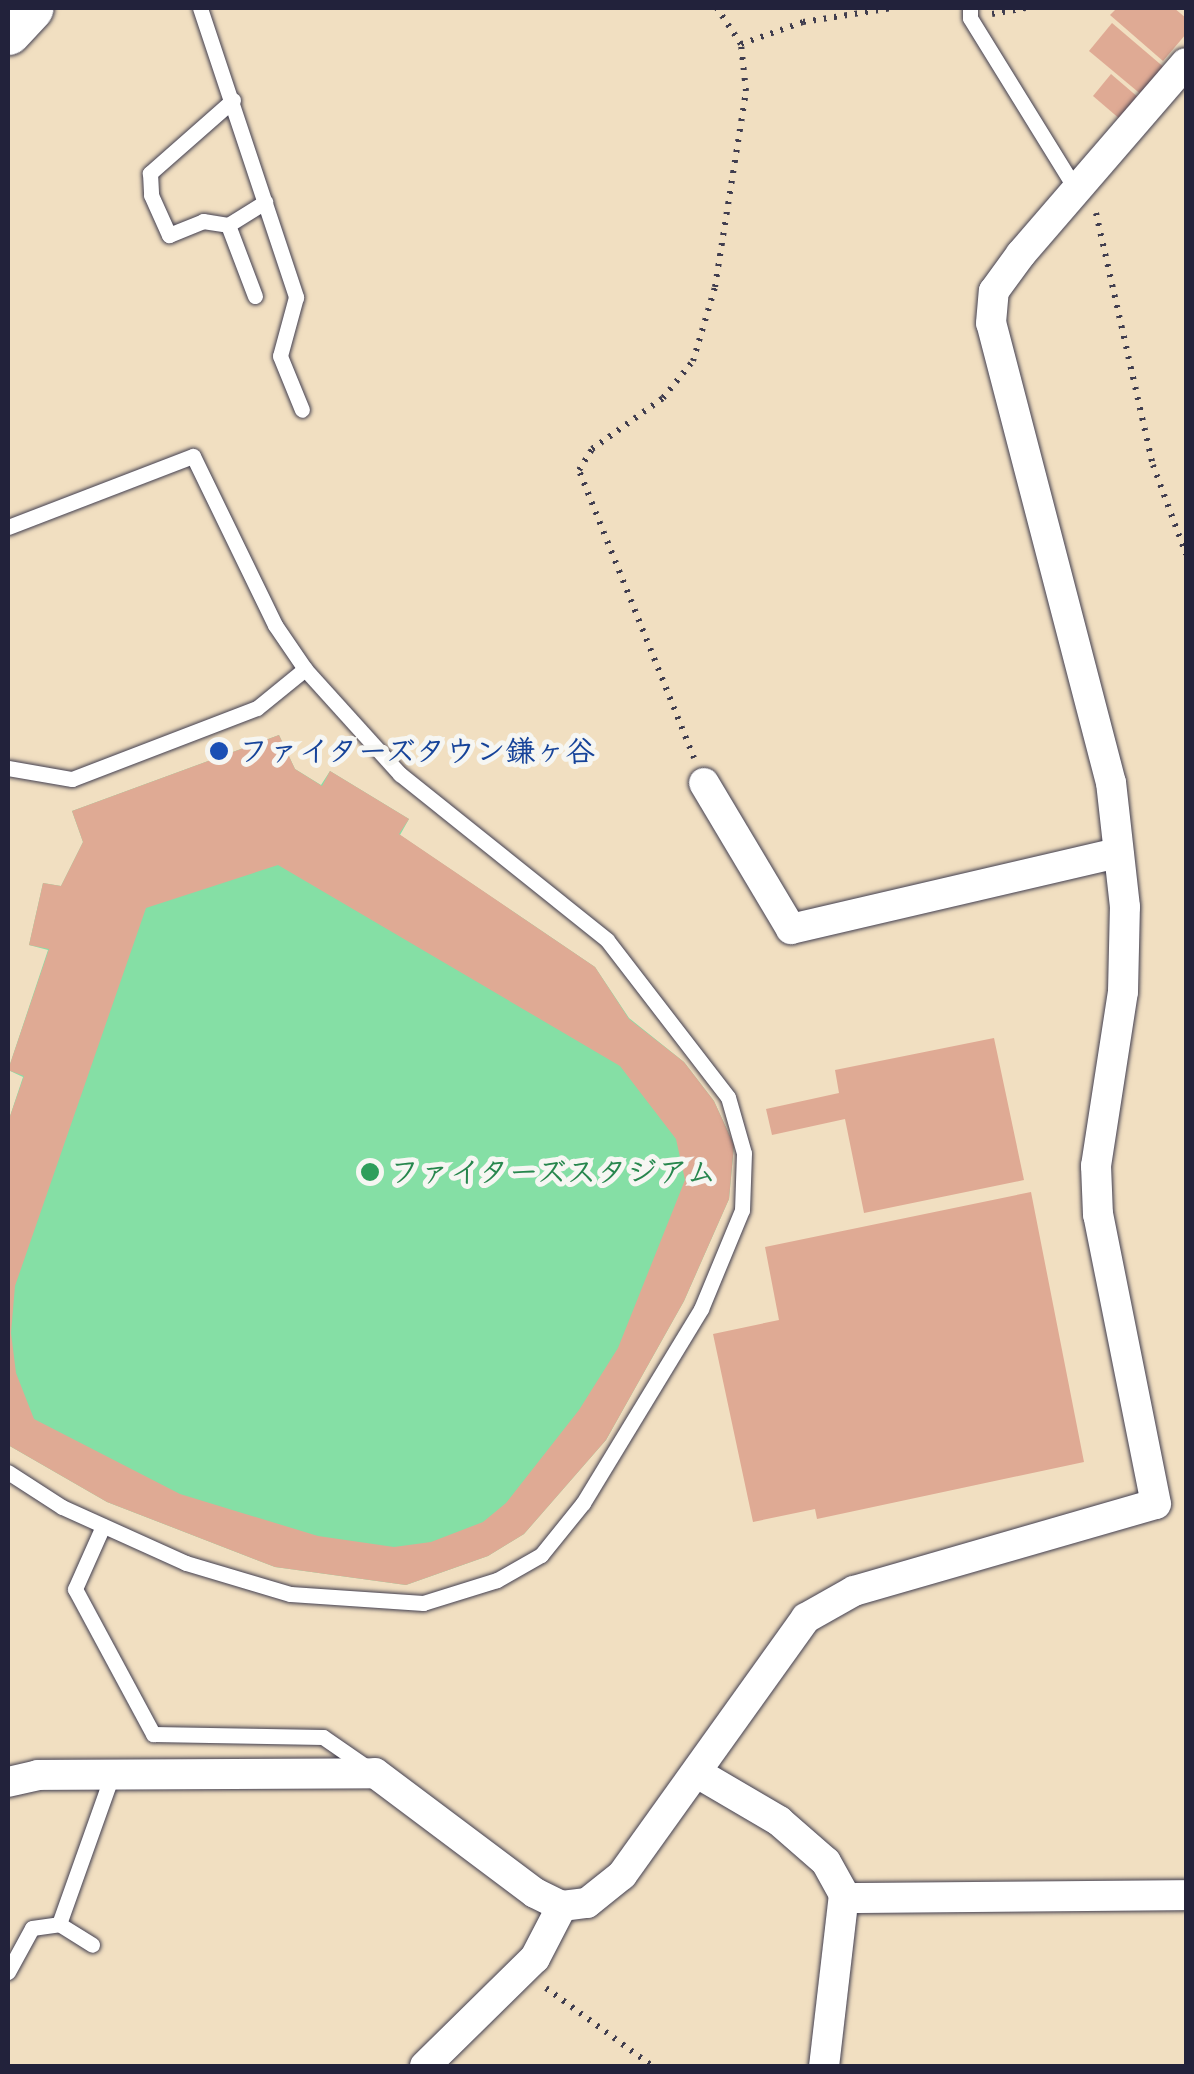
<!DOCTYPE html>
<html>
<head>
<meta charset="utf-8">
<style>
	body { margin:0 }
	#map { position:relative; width:1194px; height:2074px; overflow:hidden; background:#f1dfc1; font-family:Sriracha,"Klee One",sans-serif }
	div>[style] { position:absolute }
	.green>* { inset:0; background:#85dfa5 }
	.building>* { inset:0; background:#dfaa94 }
	.path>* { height:6px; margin-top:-3px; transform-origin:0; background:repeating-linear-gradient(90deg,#413e4f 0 2.5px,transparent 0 10.5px) }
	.roads { filter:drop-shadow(0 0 2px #413e4f) drop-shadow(0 0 2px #413e4f) }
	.lane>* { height:15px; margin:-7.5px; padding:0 7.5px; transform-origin:7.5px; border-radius:7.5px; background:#fff }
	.street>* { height:30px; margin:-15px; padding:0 15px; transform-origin:15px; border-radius:15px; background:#fff }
	.secondary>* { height:45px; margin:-22.5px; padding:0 22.5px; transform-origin:22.5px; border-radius:22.5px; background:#fff }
	.dots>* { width:28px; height:28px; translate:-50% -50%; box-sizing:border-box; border:5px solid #f6f6f2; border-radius:50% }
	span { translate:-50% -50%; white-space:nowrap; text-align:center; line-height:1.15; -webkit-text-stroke:10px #f6f6f2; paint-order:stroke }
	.transit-label { font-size:30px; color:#164399; font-weight:700 }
	.left { translate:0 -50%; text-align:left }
	.leisure-label { font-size:30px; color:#27864d; font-weight:700 }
	.frame { position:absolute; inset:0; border:10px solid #22223b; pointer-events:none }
</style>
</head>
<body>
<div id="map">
	<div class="green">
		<div style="clip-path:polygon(279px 735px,295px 769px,321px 785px,330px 771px,409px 819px,400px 835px,595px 967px,629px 1018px,684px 1062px,714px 1101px,734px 1145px,729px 1199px,684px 1301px,606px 1440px,524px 1534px,488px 1556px,406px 1585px,275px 1567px,107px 1502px,8px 1445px,8px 1122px,23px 1077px,8px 1070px,48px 950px,29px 945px,43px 883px,61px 886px,83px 842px,72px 811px)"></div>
	</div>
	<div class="building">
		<div style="clip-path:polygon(1117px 8px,1174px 8px,1186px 18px,1186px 34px,1163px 61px,1110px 15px)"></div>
		<div style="clip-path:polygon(1112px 23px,1166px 69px,1143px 96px,1089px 51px)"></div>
		<div style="clip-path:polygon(1111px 74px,1139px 98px,1121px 120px,1093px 96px)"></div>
		<div style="clip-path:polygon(evenodd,279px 735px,295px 769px,322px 786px,330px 771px,409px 819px,399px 834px,595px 967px,629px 1019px,684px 1062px,714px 1101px,734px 1145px,729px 1199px,684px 1301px,606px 1440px,524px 1534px,488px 1556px,406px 1585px,275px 1567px,107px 1502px,8px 1445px,8px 1122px,24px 1076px,8px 1070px,49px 949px,29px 945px,43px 883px,61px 886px,83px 842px,72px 811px,279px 735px,278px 865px,620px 1066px,676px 1139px,685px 1180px,618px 1348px,579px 1410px,506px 1503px,483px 1522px,431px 1542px,394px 1547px,318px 1536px,180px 1494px,34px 1419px,16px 1373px,11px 1333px,15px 1286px,146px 908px,278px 865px)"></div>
		<div style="clip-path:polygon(994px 1038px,1024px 1180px,864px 1213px,845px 1119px,772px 1135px,766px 1109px,839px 1093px,835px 1070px)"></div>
		<div style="clip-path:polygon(1031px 1192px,1084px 1462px,817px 1519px,815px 1509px,753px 1522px,713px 1334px,779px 1320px,765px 1247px)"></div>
	</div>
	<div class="path">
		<div style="left:992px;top:14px;width:34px;rotate:-10deg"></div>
		<div style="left:741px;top:44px;width:66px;rotate:-19.5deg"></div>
		<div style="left:803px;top:22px;width:90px;rotate:-8.9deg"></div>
		<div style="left:1096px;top:213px;width:258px;rotate:77.3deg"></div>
		<div style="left:1153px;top:465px;width:95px;rotate:69.7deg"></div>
		<div style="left:694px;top:758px;width:310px;rotate:-111.8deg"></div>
		<div style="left:579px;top:470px;width:25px;rotate:-58deg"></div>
		<div style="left:592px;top:449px;width:87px;rotate:-35.7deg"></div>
		<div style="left:663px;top:398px;width:48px;rotate:-51deg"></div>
		<div style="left:693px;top:361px;width:77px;rotate:-73.4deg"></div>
		<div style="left:715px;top:287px;width:198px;rotate:-81deg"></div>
		<div style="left:746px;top:91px;width:47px;rotate:-96.1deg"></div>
		<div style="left:741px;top:44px;width:43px;rotate:-123.7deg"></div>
		<div style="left:546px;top:1988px;width:132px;rotate:36.3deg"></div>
	</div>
	<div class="roads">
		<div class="lane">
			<div style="left:200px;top:8px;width:305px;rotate:71.6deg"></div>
			<div style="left:296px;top:297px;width:61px;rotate:105.2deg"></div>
			<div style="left:280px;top:356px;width:58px;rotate:67.8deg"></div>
			<div style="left:970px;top:8px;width:10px;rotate:90deg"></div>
			<div style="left:970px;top:18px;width:203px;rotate:58.3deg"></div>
			<div style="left:233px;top:100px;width:111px;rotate:138.7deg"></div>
			<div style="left:150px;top:173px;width:22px;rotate:87deg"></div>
			<div style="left:151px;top:195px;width:44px;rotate:65.8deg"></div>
			<div style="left:169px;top:235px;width:37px;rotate:-22deg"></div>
			<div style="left:203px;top:221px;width:25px;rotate:9deg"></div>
			<div style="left:228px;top:225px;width:44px;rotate:-31.9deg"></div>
			<div style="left:228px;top:225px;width:76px;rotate:69.2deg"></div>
			<div style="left:8px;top:527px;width:198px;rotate:-21deg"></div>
			<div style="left:193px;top:456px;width:188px;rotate:64.1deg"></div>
			<div style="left:275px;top:625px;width:53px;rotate:55.7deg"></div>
			<div style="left:305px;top:669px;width:142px;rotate:47.9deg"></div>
			<div style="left:400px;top:774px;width:265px;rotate:38.7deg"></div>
			<div style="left:607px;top:940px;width:198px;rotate:52.4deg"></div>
			<div style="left:728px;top:1097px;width:58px;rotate:74.1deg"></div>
			<div style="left:744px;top:1153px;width:57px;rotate:92deg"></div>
			<div style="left:742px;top:1210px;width:107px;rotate:112.5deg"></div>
			<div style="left:701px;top:1309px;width:227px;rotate:121.3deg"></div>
			<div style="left:583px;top:1503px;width:67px;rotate:128.9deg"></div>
			<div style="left:541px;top:1555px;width:51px;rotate:150.4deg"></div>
			<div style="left:497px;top:1580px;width:77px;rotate:162.7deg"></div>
			<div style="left:423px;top:1603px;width:133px;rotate:-176.1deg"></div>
			<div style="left:290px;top:1594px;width:109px;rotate:-163.4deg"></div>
			<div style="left:186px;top:1563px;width:136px;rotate:-155.7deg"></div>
			<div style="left:62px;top:1507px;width:64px;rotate:-147.1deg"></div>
			<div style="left:8px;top:768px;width:65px;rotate:9.8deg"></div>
			<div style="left:72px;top:779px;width:198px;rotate:-21deg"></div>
			<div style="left:257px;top:708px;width:62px;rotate:-39.1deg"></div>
			<div style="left:103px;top:1526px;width:69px;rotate:114deg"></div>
			<div style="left:75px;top:1589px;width:165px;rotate:61.7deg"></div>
			<div style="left:153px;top:1734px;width:170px;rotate:1deg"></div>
			<div style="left:323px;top:1737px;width:55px;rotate:34.6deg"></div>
			<div style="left:59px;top:1924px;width:158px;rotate:-70.4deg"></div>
			<div style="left:8px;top:1972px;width:50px;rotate:-61.4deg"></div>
			<div style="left:32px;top:1928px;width:27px;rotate:-8deg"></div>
			<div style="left:59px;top:1924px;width:39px;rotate:32deg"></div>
		</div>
		<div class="street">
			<div style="left:704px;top:783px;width:170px;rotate:59.2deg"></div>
			<div style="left:791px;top:929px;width:336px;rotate:-13.1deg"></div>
			<div style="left:699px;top:1774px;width:93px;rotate:30.4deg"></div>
			<div style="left:779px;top:1821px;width:62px;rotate:41.1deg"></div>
			<div style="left:826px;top:1862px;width:37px;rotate:61deg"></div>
			<div style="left:844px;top:1894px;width:173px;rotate:96.6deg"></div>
			<div style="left:8px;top:1782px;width:31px;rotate:-13deg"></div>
			<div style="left:38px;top:1775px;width:337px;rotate:-0.3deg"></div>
			<div style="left:375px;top:1773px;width:200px;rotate:36.9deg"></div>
			<div style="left:535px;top:1893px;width:30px;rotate:26deg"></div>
			<div style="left:562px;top:1906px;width:25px;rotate:-7deg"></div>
			<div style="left:587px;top:1903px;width:45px;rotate:-38.7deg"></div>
			<div style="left:622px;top:1875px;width:316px;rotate:-54.4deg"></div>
			<div style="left:806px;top:1618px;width:55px;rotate:-29.4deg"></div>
			<div style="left:854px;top:1591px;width:314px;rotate:-16.1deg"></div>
			<div style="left:1156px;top:1504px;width:295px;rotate:-101.3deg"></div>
			<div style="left:1098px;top:1215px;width:49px;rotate:-92.3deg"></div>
			<div style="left:1096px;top:1166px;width:176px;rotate:-81.2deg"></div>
			<div style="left:1123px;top:992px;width:85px;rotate:-88.7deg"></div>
			<div style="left:1125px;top:907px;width:125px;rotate:-96.4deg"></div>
			<div style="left:1111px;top:783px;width:475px;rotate:-104.6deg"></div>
			<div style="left:991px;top:323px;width:32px;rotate:-85deg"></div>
			<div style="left:994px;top:291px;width:46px;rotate:-53.9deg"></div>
			<div style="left:1021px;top:254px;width:252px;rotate:-49.2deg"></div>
			<div style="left:846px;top:1898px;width:340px;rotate:-0.5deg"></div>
			<div style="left:425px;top:2066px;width:154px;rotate:-44.5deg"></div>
			<div style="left:535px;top:1958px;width:59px;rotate:-62.6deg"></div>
		</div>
		<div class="secondary">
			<div style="left:8px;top:32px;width:33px;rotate:-47deg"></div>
		</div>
	</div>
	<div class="dots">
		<div style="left:219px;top:751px;background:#1a4fb4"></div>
		<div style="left:370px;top:1172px;background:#2e9e5b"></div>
	</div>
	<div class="transit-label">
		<span class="left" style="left:239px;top:751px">ファイターズタウン鎌ヶ谷</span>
	</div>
	<div class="leisure-label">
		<span class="left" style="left:390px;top:1172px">ファイターズスタジアム</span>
	</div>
	<div class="frame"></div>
</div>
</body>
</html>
